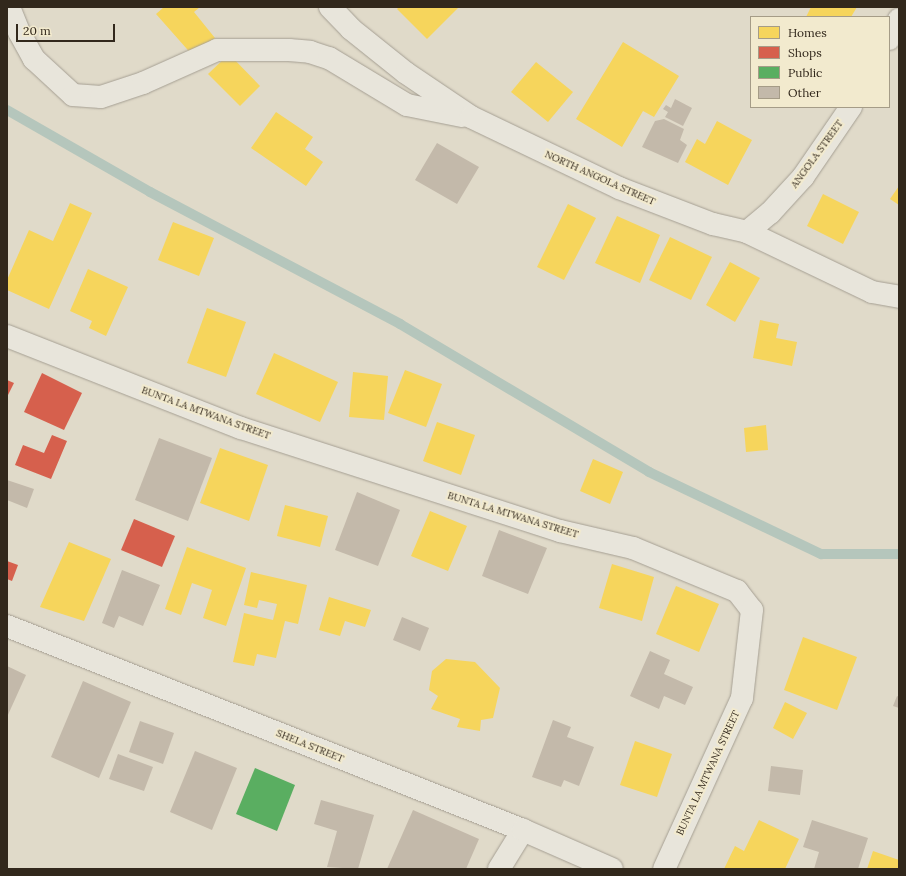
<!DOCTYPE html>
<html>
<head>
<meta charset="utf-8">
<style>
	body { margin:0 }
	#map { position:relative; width:906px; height:876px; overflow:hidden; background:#e0dac9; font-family:Lora,serif }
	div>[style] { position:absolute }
	.homes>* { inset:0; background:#f6d55c }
	.shops>* { inset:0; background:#d6604d }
	.public>* { inset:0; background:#5aae61 }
	.stream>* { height:10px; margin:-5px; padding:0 5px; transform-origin:5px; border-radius:5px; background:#b5c6bc }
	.building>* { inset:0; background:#c3b9aa }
	.roads { filter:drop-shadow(0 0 1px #a59f93) drop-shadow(0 0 1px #a59f93) }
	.minor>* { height:22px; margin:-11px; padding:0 11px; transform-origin:11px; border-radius:11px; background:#e8e5db }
	.secondary>* { height:22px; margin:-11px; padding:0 11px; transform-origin:11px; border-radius:11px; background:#e8e5db }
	span { translate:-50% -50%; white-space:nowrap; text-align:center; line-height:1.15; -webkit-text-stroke:4px #f2eace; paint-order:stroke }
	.street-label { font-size:10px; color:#32281c }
	.frame { position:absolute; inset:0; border:8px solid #32281c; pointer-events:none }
	.legend { position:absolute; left:750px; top:16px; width:140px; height:92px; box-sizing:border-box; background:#f2eace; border:1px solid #a59c87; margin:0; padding:5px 7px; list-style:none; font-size:12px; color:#32281c }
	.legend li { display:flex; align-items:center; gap:8px; height:20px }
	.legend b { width:20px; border:1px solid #a59c87 }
	.scale { position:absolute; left:16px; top:24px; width:99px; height:18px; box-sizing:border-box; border:2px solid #32281c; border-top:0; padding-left:5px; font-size:12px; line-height:14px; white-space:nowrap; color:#32281c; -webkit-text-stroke:3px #f2eace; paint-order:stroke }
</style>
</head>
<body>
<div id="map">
	<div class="homes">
		<div style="clip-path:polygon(164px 7px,200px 7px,194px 12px,215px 38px,194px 57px,156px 14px)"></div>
		<div style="clip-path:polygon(399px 7px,459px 7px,427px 39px,397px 9px)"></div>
		<div style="clip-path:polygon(811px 7px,857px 7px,851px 17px,806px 17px)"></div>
		<div style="clip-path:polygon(623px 42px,679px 76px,654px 117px,643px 111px,622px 147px,576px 119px)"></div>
		<div style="clip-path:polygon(229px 54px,260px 86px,240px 106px,208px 74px)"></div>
		<div style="clip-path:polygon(536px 62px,573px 92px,548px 122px,511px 92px)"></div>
		<div style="clip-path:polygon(276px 112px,313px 137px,305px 149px,323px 162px,306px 186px,251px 148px)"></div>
		<div style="clip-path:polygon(717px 121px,752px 140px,728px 185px,685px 162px,697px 139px,705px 144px)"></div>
		<div style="clip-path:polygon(899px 186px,899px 205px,890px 199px)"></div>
		<div style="clip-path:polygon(823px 194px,859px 212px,843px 244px,807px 226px)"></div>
		<div style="clip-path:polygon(70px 203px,92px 213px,49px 309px,7px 290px,7px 280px,29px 230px,53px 241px)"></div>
		<div style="clip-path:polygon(568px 204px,596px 218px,564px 280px,537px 267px)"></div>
		<div style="clip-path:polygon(617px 216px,660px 235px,640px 283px,595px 263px)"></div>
		<div style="clip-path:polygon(173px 222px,214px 238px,199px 276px,158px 260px)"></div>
		<div style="clip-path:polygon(670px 237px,712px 257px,691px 300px,649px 280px)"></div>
		<div style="clip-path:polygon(730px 262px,760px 278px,735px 322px,706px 305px)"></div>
		<div style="clip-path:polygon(88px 269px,128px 287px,106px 336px,89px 328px,92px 321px,70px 311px)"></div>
		<div style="clip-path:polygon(207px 308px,246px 322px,226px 377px,187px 363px)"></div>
		<div style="clip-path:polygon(760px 320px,779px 324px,776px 338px,797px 342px,792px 366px,753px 358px)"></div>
		<div style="clip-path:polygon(274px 353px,338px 382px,320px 422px,256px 394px)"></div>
		<div style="clip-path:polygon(405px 370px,442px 384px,426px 427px,388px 413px)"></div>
		<div style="clip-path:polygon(353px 372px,388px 376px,384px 420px,349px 417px)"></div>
		<div style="clip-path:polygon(437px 422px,475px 435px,461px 475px,423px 461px)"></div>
		<div style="clip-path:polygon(766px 425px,768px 450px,746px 452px,744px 428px)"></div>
		<div style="clip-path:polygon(220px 448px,268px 465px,249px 521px,200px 503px)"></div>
		<div style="clip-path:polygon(593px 459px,623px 472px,610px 504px,580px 491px)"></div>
		<div style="clip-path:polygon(285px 505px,328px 516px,320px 547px,277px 536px)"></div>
		<div style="clip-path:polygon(430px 511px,467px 526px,448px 571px,411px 556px)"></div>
		<div style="clip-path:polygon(69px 542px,111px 559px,84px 621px,40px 607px)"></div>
		<div style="clip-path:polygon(187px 547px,246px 568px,226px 626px,203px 618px,212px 590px,192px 583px,181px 615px,165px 609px)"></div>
		<div style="clip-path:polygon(612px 564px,654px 577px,642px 621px,599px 608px)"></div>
		<div style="clip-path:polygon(251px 572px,307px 585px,298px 624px,285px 621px,276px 658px,257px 654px,254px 666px,233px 662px,244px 613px,273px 620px,277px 604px,259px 600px,257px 608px,244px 605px)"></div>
		<div style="clip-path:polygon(676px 586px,719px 604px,699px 652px,656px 634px)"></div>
		<div style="clip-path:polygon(329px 597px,371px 610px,365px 627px,345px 621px,340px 636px,319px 630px)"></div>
		<div style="clip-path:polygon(803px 637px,857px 657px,837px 710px,784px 690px)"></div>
		<div style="clip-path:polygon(446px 659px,475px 662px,500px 688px,493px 718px,481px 720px,480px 731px,457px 727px,460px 719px,431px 709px,438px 696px,429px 690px,432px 671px)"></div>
		<div style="clip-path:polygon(785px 702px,807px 713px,793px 739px,773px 728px)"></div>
		<div style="clip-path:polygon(635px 741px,672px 754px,657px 797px,620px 785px)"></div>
		<div style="clip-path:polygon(759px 820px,799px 839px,785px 869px,724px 869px,735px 846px,744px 851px)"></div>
		<div style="clip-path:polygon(873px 851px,899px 860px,899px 869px,867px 869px)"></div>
	</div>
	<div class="shops">
		<div style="clip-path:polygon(42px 373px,82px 393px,64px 430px,24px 412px)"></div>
		<div style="clip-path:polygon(7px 380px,14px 383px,7px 397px)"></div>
		<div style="clip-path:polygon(52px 435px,67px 441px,51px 479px,15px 465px,23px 445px,44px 453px)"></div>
		<div style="clip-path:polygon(134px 519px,175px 536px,162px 567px,121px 550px)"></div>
		<div style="clip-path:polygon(7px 561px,18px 565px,12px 581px,7px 579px)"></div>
	</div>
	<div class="public">
		<div style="clip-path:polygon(255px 768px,295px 785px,277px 831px,236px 814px)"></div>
	</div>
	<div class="stream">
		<div style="left:7px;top:110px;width:165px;rotate:29.8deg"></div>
		<div style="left:150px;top:192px;width:283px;rotate:27.8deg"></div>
		<div style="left:400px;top:324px;width:290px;rotate:30.7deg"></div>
		<div style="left:649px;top:472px;width:191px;rotate:25.5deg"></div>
		<div style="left:821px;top:554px;width:78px"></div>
	</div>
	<div class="building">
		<div style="clip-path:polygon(675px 99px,692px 108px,683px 126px,665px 117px,668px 112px,663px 109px,666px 105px,671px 108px)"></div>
		<div style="clip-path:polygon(664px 119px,684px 129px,680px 140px,687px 145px,678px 163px,642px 147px,655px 121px)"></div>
		<div style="clip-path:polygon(437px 143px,479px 167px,457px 204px,415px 180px)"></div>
		<div style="clip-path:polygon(159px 438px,212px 458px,188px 521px,135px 500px)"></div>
		<div style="clip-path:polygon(7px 480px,34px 489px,27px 508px,7px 500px)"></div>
		<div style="clip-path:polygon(357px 492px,400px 510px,378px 566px,335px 550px)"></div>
		<div style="clip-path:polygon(499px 530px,547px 548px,528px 594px,482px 576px)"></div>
		<div style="clip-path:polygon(122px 570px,160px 585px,143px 626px,119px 616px,114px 628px,102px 623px)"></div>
		<div style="clip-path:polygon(402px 617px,429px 628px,420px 651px,393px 640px)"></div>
		<div style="clip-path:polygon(650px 651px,670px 660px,664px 674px,693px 687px,685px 705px,664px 696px,659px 709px,630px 696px)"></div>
		<div style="clip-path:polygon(7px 666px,26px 675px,7px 717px)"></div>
		<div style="clip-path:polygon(83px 681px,131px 702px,99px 778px,51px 757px)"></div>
		<div style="clip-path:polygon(897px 696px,899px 697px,899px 708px,893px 706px)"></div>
		<div style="clip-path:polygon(553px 720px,571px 727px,567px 737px,594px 747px,579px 786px,564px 780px,561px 787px,532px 777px)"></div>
		<div style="clip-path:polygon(140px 721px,174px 733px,163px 764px,129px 752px)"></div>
		<div style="clip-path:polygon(195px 751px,237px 768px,212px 830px,170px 812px)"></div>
		<div style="clip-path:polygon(118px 754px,153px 767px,144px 791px,109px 779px)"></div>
		<div style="clip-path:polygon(771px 766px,803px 770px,800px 795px,768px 791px)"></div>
		<div style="clip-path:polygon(321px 800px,374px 815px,358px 869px,327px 867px,337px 831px,314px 824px)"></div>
		<div style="clip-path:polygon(413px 810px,479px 839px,466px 869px,387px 869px)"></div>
		<div style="clip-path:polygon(812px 820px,868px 838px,858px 869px,814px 869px,819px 852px,803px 847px)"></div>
	</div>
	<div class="roads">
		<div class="minor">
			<div style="left:9px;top:7px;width:27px;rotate:68deg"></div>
			<div style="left:19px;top:32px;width:31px;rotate:61deg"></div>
			<div style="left:34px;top:59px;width:53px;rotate:42.7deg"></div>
			<div style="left:73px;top:95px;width:28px;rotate:4deg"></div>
			<div style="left:101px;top:97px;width:44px;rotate:-18.4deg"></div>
			<div style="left:143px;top:83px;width:81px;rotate:-24deg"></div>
			<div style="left:217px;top:50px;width:72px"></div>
			<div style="left:289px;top:50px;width:21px;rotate:5deg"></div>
			<div style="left:310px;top:52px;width:20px;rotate:18deg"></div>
			<div style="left:329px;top:58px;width:91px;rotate:31.1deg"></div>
			<div style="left:407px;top:105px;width:56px;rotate:11.3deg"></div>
			<div style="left:330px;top:7px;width:30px;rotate:46deg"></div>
			<div style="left:351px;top:29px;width:70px;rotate:38.7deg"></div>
			<div style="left:406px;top:73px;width:78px;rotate:34.1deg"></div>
			<div style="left:471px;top:117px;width:164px;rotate:25.6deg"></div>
			<div style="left:619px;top:188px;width:101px;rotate:21deg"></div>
			<div style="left:713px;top:224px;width:35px;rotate:13deg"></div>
			<div style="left:747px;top:232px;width:139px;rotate:25.6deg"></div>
			<div style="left:872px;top:292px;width:27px;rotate:10deg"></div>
			<div style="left:889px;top:39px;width:22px;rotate:-63deg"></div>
			<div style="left:747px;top:232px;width:30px;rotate:-40deg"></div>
			<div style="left:770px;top:213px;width:49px;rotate:-47.5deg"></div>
			<div style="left:803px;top:177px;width:85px;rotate:-55.6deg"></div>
			<div style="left:7px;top:336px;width:251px;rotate:21.5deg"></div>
			<div style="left:241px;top:428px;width:335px;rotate:17.9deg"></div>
			<div style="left:560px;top:531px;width:75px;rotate:13.1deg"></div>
			<div style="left:633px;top:548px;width:113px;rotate:22.5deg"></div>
			<div style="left:737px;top:591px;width:24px;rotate:52deg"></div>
			<div style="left:752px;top:610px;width:89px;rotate:96.5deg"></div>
			<div style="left:742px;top:698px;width:188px;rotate:114.5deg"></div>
			<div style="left:499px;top:869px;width:46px;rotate:-58.4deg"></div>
		</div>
		<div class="secondary">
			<div style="left:7px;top:626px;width:555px;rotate:21.57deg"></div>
			<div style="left:523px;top:830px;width:97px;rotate:23.7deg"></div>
		</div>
	</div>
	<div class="street-label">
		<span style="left:817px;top:154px;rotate:-54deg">ANGOLA STREET</span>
		<span style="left:600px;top:178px;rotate:24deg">NORTH ANGOLA STREET</span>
		<span style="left:206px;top:413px;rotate:20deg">BUNTA LA MTWANA STREET</span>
		<span style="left:513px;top:515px;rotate:17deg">BUNTA LA MTWANA STREET</span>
		<span style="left:310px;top:746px;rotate:22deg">SHELA STREET</span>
		<span style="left:708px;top:773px;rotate:-65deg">BUNTA LA MTWANA STREET</span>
	</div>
	<div class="frame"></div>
	<ul class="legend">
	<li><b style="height:11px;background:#f6d55c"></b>Homes</li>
	<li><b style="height:11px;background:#d6604d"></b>Shops</li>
	<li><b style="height:11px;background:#5aae61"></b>Public</li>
	<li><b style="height:11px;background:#c3b9aa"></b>Other</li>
	</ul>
	<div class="scale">20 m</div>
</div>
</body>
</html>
